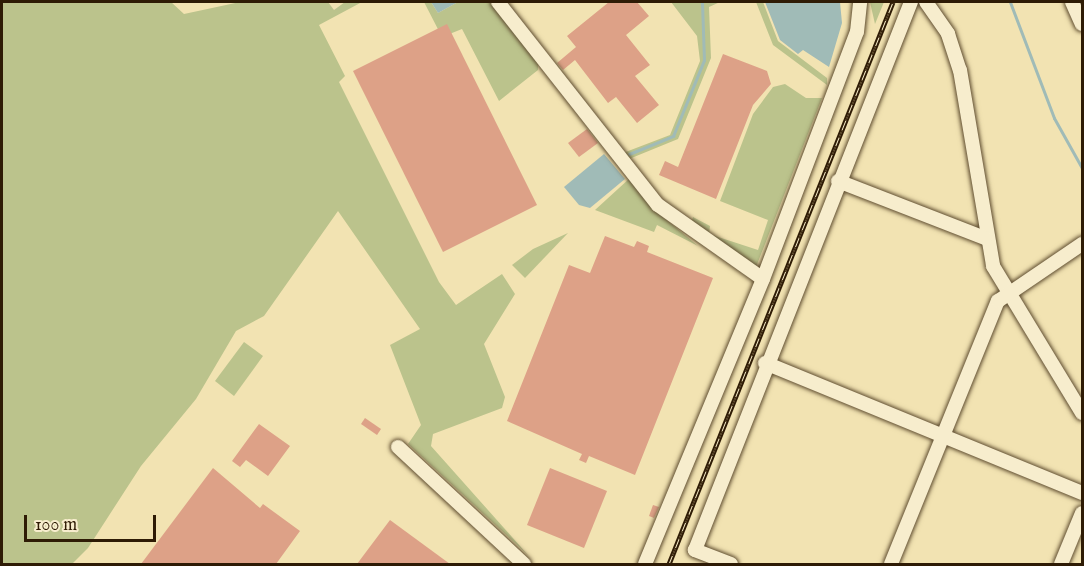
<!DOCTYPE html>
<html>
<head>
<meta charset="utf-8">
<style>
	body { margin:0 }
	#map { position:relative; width:1084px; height:566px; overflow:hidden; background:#f2e3b2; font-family:"IM FELL English",serif }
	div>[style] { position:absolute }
	.green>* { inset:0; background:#bbc38c }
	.water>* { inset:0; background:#a0bbb7 }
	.stream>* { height:3px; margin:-1.5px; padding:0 1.5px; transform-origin:1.5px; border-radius:1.5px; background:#a0bbb7 }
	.building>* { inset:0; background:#dda187 }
	.roads { filter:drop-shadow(0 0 2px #5f4d30) drop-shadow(0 0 2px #5f4d30) }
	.minor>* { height:14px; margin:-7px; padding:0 7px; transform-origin:7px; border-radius:7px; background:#f7edcd }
	.rail>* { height:5px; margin-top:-2.5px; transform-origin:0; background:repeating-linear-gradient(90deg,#f7edcd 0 9px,#2e1b05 0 18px); box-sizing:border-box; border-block:2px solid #2e1b05 }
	span { translate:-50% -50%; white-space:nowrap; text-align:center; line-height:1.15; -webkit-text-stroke:4.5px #f7edcd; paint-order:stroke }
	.frame { position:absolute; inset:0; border:3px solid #2e1b05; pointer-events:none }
	.scale { position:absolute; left:24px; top:515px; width:132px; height:27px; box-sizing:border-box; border:3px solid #2e1b05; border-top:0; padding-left:8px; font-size:18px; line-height:21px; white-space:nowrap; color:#2e1b05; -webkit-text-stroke:4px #f7edcd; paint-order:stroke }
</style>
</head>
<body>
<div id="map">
	<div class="green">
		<div style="clip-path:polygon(2px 2px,171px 2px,184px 14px,240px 2px,328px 2px,334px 10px,345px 2px,362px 2px,319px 25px,345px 76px,339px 82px,439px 282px,456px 305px,502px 274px,515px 294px,484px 344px,505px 397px,502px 408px,433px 434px,431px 446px,528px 555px,408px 444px,421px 425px,390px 345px,420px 329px,338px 211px,264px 316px,236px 331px,196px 399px,141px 466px,88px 548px,72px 564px,2px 564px)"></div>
		<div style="clip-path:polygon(424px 2px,431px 2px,438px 13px,458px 2px,490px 2px,538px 63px,538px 70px,499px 101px,462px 29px,442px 37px)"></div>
		<div style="clip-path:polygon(671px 2px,720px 2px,709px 7px,711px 58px,678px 139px,629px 159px,623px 153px,670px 135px,700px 61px,697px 36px)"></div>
		<div style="clip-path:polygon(756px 2px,763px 2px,778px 41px,827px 78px,827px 85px,773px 45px)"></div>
		<div style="clip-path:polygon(870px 2px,884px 2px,875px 24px)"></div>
		<div style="clip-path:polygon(785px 84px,806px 98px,822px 98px,756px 267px,691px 224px,693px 217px,710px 226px,709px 234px,758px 250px,768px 220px,720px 201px,753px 114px,773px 87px)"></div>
		<div style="clip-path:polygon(630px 178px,651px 207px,698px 246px,657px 225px,654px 232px,595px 210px)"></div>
		<div style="clip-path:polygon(568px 233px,525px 278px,512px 265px,533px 249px)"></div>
		<div style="clip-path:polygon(244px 342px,263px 356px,234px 396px,215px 381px)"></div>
	</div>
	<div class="water">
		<div style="clip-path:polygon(431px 2px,458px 2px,438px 13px)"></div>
		<div style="clip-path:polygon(765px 2px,840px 2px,842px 23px,829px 67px,803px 50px,798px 54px,780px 40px)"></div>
		<div style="clip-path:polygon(604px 154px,625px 179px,590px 208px,579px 205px,564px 187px)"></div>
	</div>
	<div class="stream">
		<div style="left:1010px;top:2px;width:124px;rotate:69.2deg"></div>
		<div style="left:1054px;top:118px;width:57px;rotate:60.8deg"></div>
		<div style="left:629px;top:154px;width:48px;rotate:-22.2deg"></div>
		<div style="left:673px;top:136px;width:82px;rotate:-67.8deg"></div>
		<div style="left:704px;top:60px;width:58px;rotate:-92deg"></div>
	</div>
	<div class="building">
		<div style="clip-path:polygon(609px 2px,637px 2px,649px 16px,626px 35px,650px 65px,635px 76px,659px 105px,637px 123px,616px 97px,608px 103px,575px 60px,563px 70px,557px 63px,576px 47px,567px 36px)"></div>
		<div style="clip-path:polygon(447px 24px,537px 205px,443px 252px,353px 71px)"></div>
		<div style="clip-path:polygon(723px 54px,767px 71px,771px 84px,753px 105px,716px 199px,659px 175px,665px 161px,678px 167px)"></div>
		<div style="clip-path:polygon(587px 129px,598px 143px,579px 157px,568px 143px)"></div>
		<div style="clip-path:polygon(605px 236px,634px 247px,637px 241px,649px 246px,647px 252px,713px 278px,635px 475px,589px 456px,586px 463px,579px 460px,582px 454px,507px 421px,569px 265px,590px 273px)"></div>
		<div style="clip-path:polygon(365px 418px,381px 429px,377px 435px,361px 424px)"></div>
		<div style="clip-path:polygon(259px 424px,290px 446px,268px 476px,246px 460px,240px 467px,232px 461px)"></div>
		<div style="clip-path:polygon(213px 468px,260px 508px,263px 504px,300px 531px,276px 564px,141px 564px)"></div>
		<div style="clip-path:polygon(550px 468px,607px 491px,584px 548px,527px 525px)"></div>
		<div style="clip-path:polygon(653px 505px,659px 507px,654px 518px,649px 516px)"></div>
		<div style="clip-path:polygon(390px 520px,450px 564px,357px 564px)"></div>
	</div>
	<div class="roads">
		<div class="minor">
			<div style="left:498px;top:2px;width:258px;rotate:51.8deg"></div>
			<div style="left:658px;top:205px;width:128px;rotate:35.2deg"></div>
			<div style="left:926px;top:2px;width:39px;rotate:55deg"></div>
			<div style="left:948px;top:34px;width:38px;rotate:72deg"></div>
			<div style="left:960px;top:70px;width:199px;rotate:80.4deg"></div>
			<div style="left:993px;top:266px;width:172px;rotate:58.8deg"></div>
			<div style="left:1072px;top:2px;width:24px;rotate:66deg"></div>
			<div style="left:838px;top:181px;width:158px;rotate:21.2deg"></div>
			<div style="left:765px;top:363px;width:343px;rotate:22.3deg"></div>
			<div style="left:398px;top:447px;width:172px;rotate:42.9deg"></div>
			<div style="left:645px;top:564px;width:308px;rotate:-67.5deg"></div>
			<div style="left:763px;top:279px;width:264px;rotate:-69.2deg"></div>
			<div style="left:857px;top:32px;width:30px;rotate:-84deg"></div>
			<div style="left:731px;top:564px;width:39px;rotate:-159deg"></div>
			<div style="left:695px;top:550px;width:589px;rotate:-68.49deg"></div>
			<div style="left:891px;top:564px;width:284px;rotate:-67.9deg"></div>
			<div style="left:998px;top:301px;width:102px;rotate:-34.2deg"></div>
			<div style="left:1061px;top:564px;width:55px;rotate:-67.6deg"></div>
		</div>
	</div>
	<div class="rail">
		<div style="left:669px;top:564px;width:605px;rotate:-68.27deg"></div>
	</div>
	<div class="frame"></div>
	<div class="scale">100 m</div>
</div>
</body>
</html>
